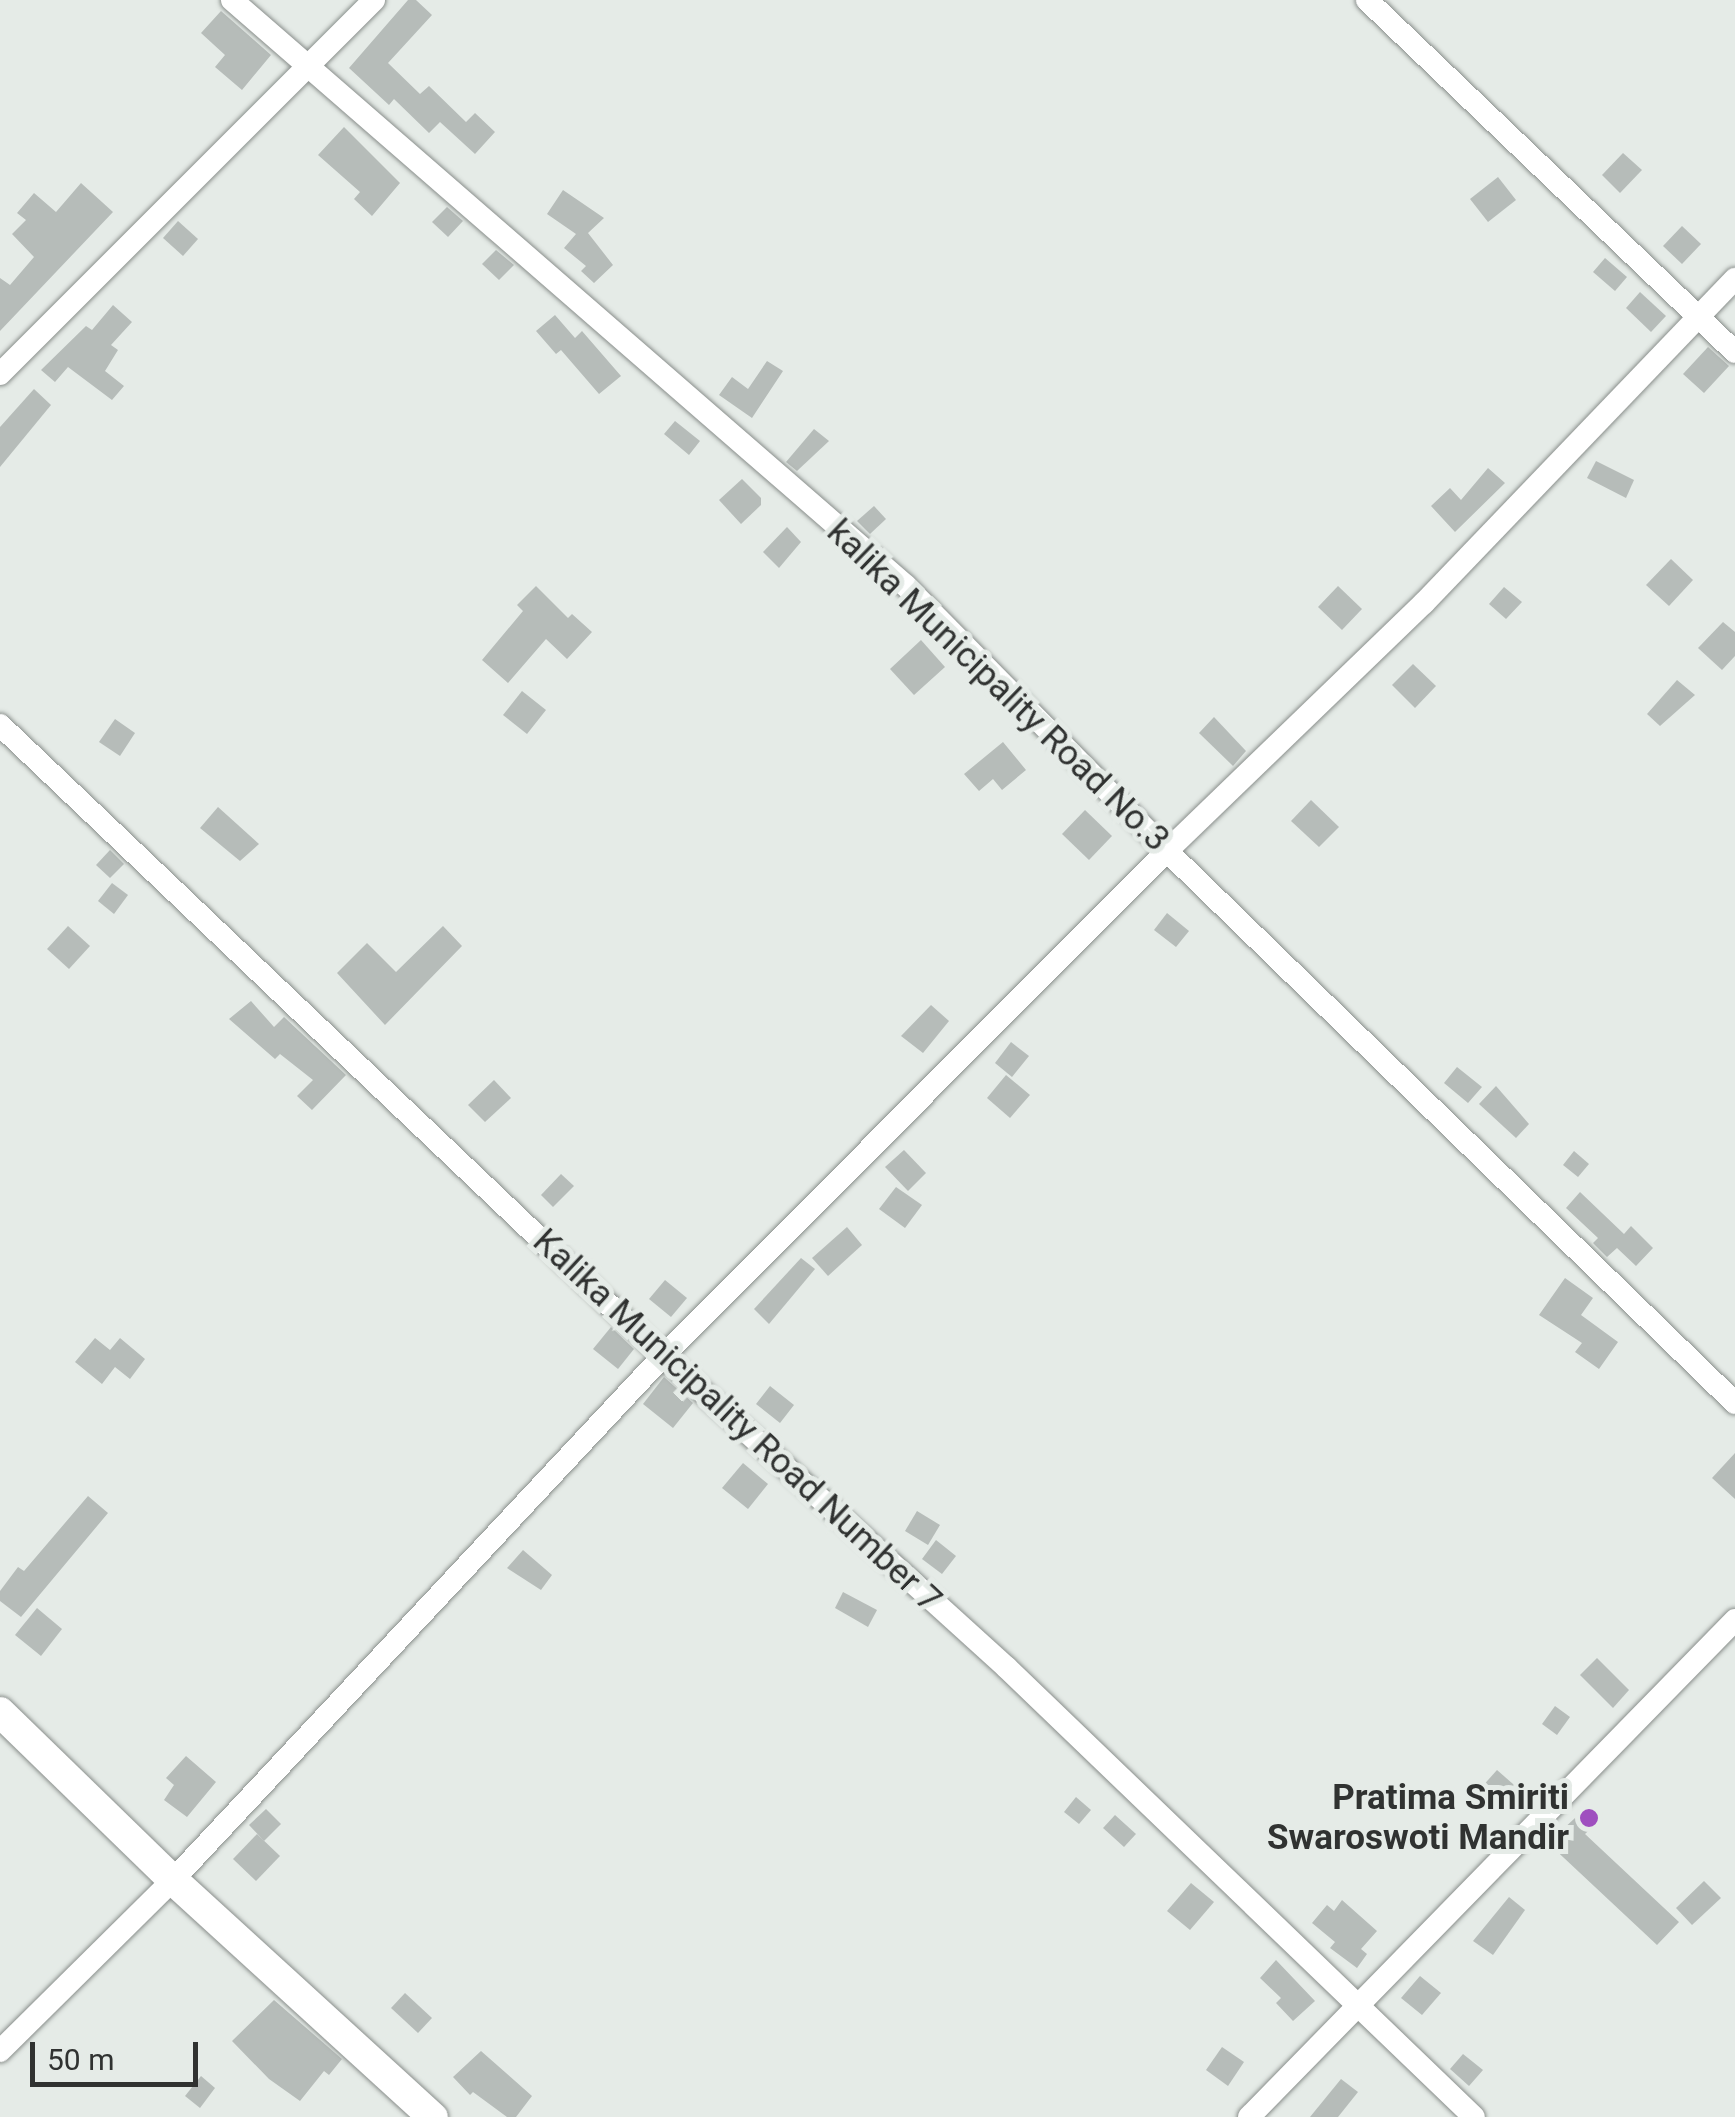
<!DOCTYPE html>
<html>
<head>
<meta charset="utf-8">
<style>
	body { margin:0 }
	#map { position:relative; width:1735px; height:2117px; overflow:hidden; background:#e5ebe7; font-family:Roboto,sans-serif }
	div>[style] { position:absolute }
	.building>* { inset:0; background:#b6bcb9 }
	.roads { filter:drop-shadow(0 0 2px #898e8b) drop-shadow(0 0 2px #898e8b) }
	.minor>* { height:22px; margin:-11px; padding:0 11px; transform-origin:11px; border-radius:11px; background:#fff }
	.tertiary>* { height:30px; margin:-15px; padding:0 15px; transform-origin:15px; border-radius:15px; background:#fff }
	.dots>* { width:28px; height:28px; translate:-50% -50%; box-sizing:border-box; border:5px solid #e5ebe7; border-radius:50% }
	span { translate:-50% -50%; white-space:nowrap; text-align:center; line-height:1.15; -webkit-text-stroke:10px #e5ebe7; paint-order:stroke }
	.street-label { font-size:35px; color:#303231 }
	.poi-label { font-size:35px; color:#303231; font-weight:700 }
	.right { translate:-100% -50%; text-align:right }
	.scale { position:absolute; left:30px; top:2042px; width:168px; height:45px; box-sizing:border-box; border:5px solid #303231; border-top:0; padding-left:12px; font-size:30px; line-height:35px; white-space:nowrap; color:#303231; -webkit-text-stroke:8px #e5ebe7; paint-order:stroke }
</style>
</head>
<body>
<div id="map">
	<div class="building">
		<div style="clip-path:polygon(408px 0,416px 0,432px 15px,388px 63px,420px 94px,429px 86px,466px 122px,475px 113px,495px 132px,475px 154px,440px 122px,429px 133px,394px 99px,389px 105px,349px 68px)"></div>
		<div style="clip-path:polygon(221px 11px,271px 55px,242px 90px,215px 67px,225px 55px,201px 33px)"></div>
		<div style="clip-path:polygon(344px 127px,400px 183px,372px 216px,354px 199px,360px 192px,318px 155px)"></div>
		<div style="clip-path:polygon(1623px 153px,1642px 170px,1620px 193px,1602px 175px)"></div>
		<div style="clip-path:polygon(1498px 177px,1516px 200px,1488px 222px,1470px 199px)"></div>
		<div style="clip-path:polygon(81px 183px,113px 212px,0 331px,0 278px,10px 285px,34px 257px,12px 234px,26px 220px,17px 213px,34px 193px,56px 212px)"></div>
		<div style="clip-path:polygon(563px 190px,604px 218px,588px 233px,613px 265px,594px 283px,581px 271px,586px 266px,564px 248px,576px 234px,547px 214px)"></div>
		<div style="clip-path:polygon(447px 207px,463px 221px,448px 237px,432px 222px)"></div>
		<div style="clip-path:polygon(178px 221px,198px 239px,183px 256px,163px 238px)"></div>
		<div style="clip-path:polygon(1682px 226px,1701px 244px,1682px 264px,1663px 246px)"></div>
		<div style="clip-path:polygon(496px 250px,514px 265px,499px 280px,482px 264px)"></div>
		<div style="clip-path:polygon(1605px 258px,1627px 277px,1615px 291px,1593px 272px)"></div>
		<div style="clip-path:polygon(1640px 292px,1666px 316px,1651px 332px,1626px 308px)"></div>
		<div style="clip-path:polygon(113px 305px,132px 322px,111px 345px,118px 350px,105px 371px,124px 386px,112px 400px,68px 367px,55px 382px,41px 370px,86px 326px,92px 330px)"></div>
		<div style="clip-path:polygon(555px 315px,575px 338px,582px 331px,621px 376px,599px 394px,561px 350px,556px 354px,536px 331px)"></div>
		<div style="clip-path:polygon(1708px 347px,1729px 366px,1704px 393px,1683px 374px)"></div>
		<div style="clip-path:polygon(767px 361px,783px 371px,752px 418px,719px 395px,732px 377px,748px 389px)"></div>
		<div style="clip-path:polygon(34px 389px,51px 405px,0 467px,0 427px)"></div>
		<div style="clip-path:polygon(675px 421px,700px 441px,689px 455px,664px 434px)"></div>
		<div style="clip-path:polygon(814px 429px,829px 441px,797px 471px,786px 462px)"></div>
		<div style="clip-path:polygon(1596px 461px,1634px 480px,1626px 498px,1587px 478px)"></div>
		<div style="clip-path:polygon(1488px 468px,1505px 483px,1455px 532px,1431px 506px,1450px 488px,1461px 500px)"></div>
		<div style="clip-path:polygon(742px 479px,761px 498px,761px 505px,741px 524px,719px 500px)"></div>
		<div style="clip-path:polygon(874px 506px,886px 519px,870px 534px,857px 521px)"></div>
		<div style="clip-path:polygon(787px 527px,801px 542px,779px 568px,763px 552px)"></div>
		<div style="clip-path:polygon(1671px 559px,1693px 580px,1669px 606px,1646px 585px)"></div>
		<div style="clip-path:polygon(536px 586px,568px 618px,572px 614px,592px 632px,567px 659px,546px 639px,508px 683px,482px 660px,523px 611px,517px 605px)"></div>
		<div style="clip-path:polygon(1338px 586px,1362px 609px,1342px 630px,1318px 607px)"></div>
		<div style="clip-path:polygon(1504px 587px,1522px 602px,1506px 619px,1489px 604px)"></div>
		<div style="clip-path:polygon(1723px 622px,1735px 632px,1735px 656px,1722px 670px,1698px 648px)"></div>
		<div style="clip-path:polygon(921px 640px,945px 667px,914px 695px,890px 669px)"></div>
		<div style="clip-path:polygon(1413px 664px,1436px 686px,1415px 708px,1392px 685px)"></div>
		<div style="clip-path:polygon(1677px 680px,1695px 695px,1660px 726px,1647px 714px)"></div>
		<div style="clip-path:polygon(522px 691px,546px 710px,527px 734px,503px 715px)"></div>
		<div style="clip-path:polygon(1214px 717px,1246px 751px,1233px 766px,1199px 733px)"></div>
		<div style="clip-path:polygon(115px 719px,135px 733px,120px 756px,99px 742px)"></div>
		<div style="clip-path:polygon(1003px 742px,1026px 770px,1002px 790px,993px 779px,979px 791px,964px 774px)"></div>
		<div style="clip-path:polygon(1311px 800px,1339px 827px,1319px 847px,1291px 821px)"></div>
		<div style="clip-path:polygon(218px 807px,259px 844px,240px 861px,200px 828px)"></div>
		<div style="clip-path:polygon(1085px 810px,1112px 836px,1089px 860px,1062px 834px)"></div>
		<div style="clip-path:polygon(110px 850px,124px 864px,110px 878px,96px 865px)"></div>
		<div style="clip-path:polygon(112px 883px,128px 895px,114px 914px,98px 901px)"></div>
		<div style="clip-path:polygon(1167px 913px,1189px 931px,1176px 947px,1154px 930px)"></div>
		<div style="clip-path:polygon(68px 926px,90px 946px,69px 969px,47px 949px)"></div>
		<div style="clip-path:polygon(443px 926px,462px 946px,385px 1025px,337px 973px,367px 943px,396px 972px)"></div>
		<div style="clip-path:polygon(251px 1001px,274px 1027px,284px 1017px,346px 1075px,312px 1110px,297px 1096px,313px 1080px,280px 1054px,275px 1059px,229px 1019px)"></div>
		<div style="clip-path:polygon(931px 1005px,949px 1021px,923px 1053px,901px 1036px)"></div>
		<div style="clip-path:polygon(1011px 1042px,1029px 1056px,1012px 1077px,995px 1063px)"></div>
		<div style="clip-path:polygon(1457px 1067px,1482px 1087px,1468px 1103px,1444px 1083px)"></div>
		<div style="clip-path:polygon(1006px 1075px,1030px 1095px,1010px 1118px,987px 1098px)"></div>
		<div style="clip-path:polygon(494px 1080px,511px 1098px,485px 1122px,468px 1105px)"></div>
		<div style="clip-path:polygon(1496px 1086px,1529px 1124px,1516px 1138px,1479px 1104px)"></div>
		<div style="clip-path:polygon(904px 1150px,926px 1173px,908px 1191px,885px 1167px)"></div>
		<div style="clip-path:polygon(1574px 1151px,1589px 1164px,1578px 1177px,1563px 1165px)"></div>
		<div style="clip-path:polygon(561px 1174px,574px 1186px,553px 1207px,541px 1195px)"></div>
		<div style="clip-path:polygon(896px 1187px,922px 1205px,905px 1228px,879px 1209px)"></div>
		<div style="clip-path:polygon(1580px 1192px,1624px 1234px,1631px 1226px,1653px 1248px,1636px 1266px,1617px 1248px,1607px 1257px,1593px 1243px,1598px 1238px,1566px 1208px)"></div>
		<div style="clip-path:polygon(847px 1227px,862px 1245px,828px 1276px,812px 1258px)"></div>
		<div style="clip-path:polygon(801px 1258px,815px 1269px,769px 1324px,754px 1309px)"></div>
		<div style="clip-path:polygon(1565px 1278px,1593px 1298px,1581px 1315px,1618px 1342px,1599px 1369px,1575px 1352px,1582px 1343px,1539px 1315px)"></div>
		<div style="clip-path:polygon(665px 1280px,687px 1298px,671px 1317px,649px 1299px)"></div>
		<div style="clip-path:polygon(611px 1327px,634px 1349px,618px 1369px,593px 1349px)"></div>
		<div style="clip-path:polygon(95px 1338px,110px 1350px,120px 1338px,145px 1359px,130px 1379px,115px 1367px,102px 1384px,75px 1362px)"></div>
		<div style="clip-path:polygon(664px 1377px,693px 1403px,673px 1428px,643px 1404px)"></div>
		<div style="clip-path:polygon(770px 1386px,794px 1405px,780px 1423px,756px 1404px)"></div>
		<div style="clip-path:polygon(1735px 1453px,1735px 1499px,1712px 1478px)"></div>
		<div style="clip-path:polygon(743px 1463px,768px 1484px,748px 1509px,722px 1488px)"></div>
		<div style="clip-path:polygon(88px 1496px,108px 1513px,21px 1617px,0 1601px,0 1591px,18px 1567px,24px 1571px)"></div>
		<div style="clip-path:polygon(917px 1511px,940px 1525px,928px 1545px,905px 1531px)"></div>
		<div style="clip-path:polygon(936px 1540px,956px 1556px,942px 1574px,922px 1559px)"></div>
		<div style="clip-path:polygon(523px 1550px,552px 1575px,541px 1590px,507px 1568px)"></div>
		<div style="clip-path:polygon(843px 1592px,877px 1610px,868px 1627px,835px 1608px)"></div>
		<div style="clip-path:polygon(37px 1608px,62px 1629px,41px 1656px,15px 1635px)"></div>
		<div style="clip-path:polygon(1597px 1658px,1629px 1690px,1613px 1708px,1580px 1675px)"></div>
		<div style="clip-path:polygon(1555px 1706px,1570px 1717px,1557px 1735px,1542px 1724px)"></div>
		<div style="clip-path:polygon(186px 1756px,216px 1782px,187px 1817px,164px 1800px,174px 1785px,166px 1778px)"></div>
		<div style="clip-path:polygon(1497px 1770px,1521px 1791px,1504px 1810px,1480px 1789px)"></div>
		<div style="clip-path:polygon(1076px 1797px,1091px 1810px,1079px 1824px,1064px 1812px)"></div>
		<div style="clip-path:polygon(1588px 1806px,1601px 1819px,1585px 1834px,1679px 1922px,1657px 1945px,1548px 1843px)"></div>
		<div style="clip-path:polygon(266px 1809px,281px 1824px,264px 1841px,249px 1825px)"></div>
		<div style="clip-path:polygon(1115px 1815px,1136px 1834px,1124px 1847px,1103px 1828px)"></div>
		<div style="clip-path:polygon(257px 1834px,280px 1856px,256px 1881px,233px 1859px)"></div>
		<div style="clip-path:polygon(1704px 1881px,1721px 1898px,1692px 1925px,1676px 1908px)"></div>
		<div style="clip-path:polygon(1191px 1883px,1214px 1902px,1190px 1930px,1167px 1911px)"></div>
		<div style="clip-path:polygon(1509px 1897px,1525px 1910px,1493px 1955px,1473px 1941px)"></div>
		<div style="clip-path:polygon(1342px 1900px,1377px 1931px,1361px 1949px,1367px 1954px,1357px 1968px,1330px 1948px,1335px 1942px,1312px 1923px,1327px 1905px,1334px 1911px)"></div>
		<div style="clip-path:polygon(1276px 1960px,1315px 2001px,1293px 2021px,1276px 2003px,1281px 1998px,1260px 1978px)"></div>
		<div style="clip-path:polygon(1420px 1976px,1441px 1993px,1422px 2015px,1401px 1998px)"></div>
		<div style="clip-path:polygon(405px 1993px,432px 2018px,418px 2033px,391px 2008px)"></div>
		<div style="clip-path:polygon(274px 2000px,342px 2059px,329px 2075px,324px 2071px,300px 2101px,269px 2079px,232px 2041px)"></div>
		<div style="clip-path:polygon(1222px 2047px,1244px 2062px,1228px 2086px,1206px 2070px)"></div>
		<div style="clip-path:polygon(481px 2051px,532px 2096px,516px 2117px,507px 2117px,473px 2092px,470px 2095px,453px 2077px)"></div>
		<div style="clip-path:polygon(1463px 2054px,1483px 2070px,1469px 2086px,1450px 2069px)"></div>
		<div style="clip-path:polygon(201px 2076px,215px 2088px,200px 2108px,185px 2096px)"></div>
		<div style="clip-path:polygon(1341px 2079px,1358px 2092px,1338px 2117px,1310px 2117px)"></div>
	</div>
	<div class="roads">
		<div class="minor">
			<div style="left:232px;top:0;width:893px;rotate:41deg"></div>
			<div style="left:906px;top:586px;width:372px;rotate:45.4deg"></div>
			<div style="left:1167px;top:851px;width:792px;rotate:44.18deg"></div>
			<div style="left:1367px;top:0;width:509px;rotate:43.73deg"></div>
			<div style="left:0;top:374px;width:529px;rotate:-45deg"></div>
			<div style="left:0;top:725px;width:915px;rotate:43.58deg"></div>
			<div style="left:663px;top:1356px;width:463px;rotate:42.2deg"></div>
			<div style="left:1006px;top:1667px;width:649px;rotate:43.88deg"></div>
			<div style="left:0;top:2051px;width:243px;rotate:-44.7deg"></div>
			<div style="left:173px;top:1880px;width:717px;rotate:-46.92deg"></div>
			<div style="left:663px;top:1356px;width:713px;rotate:-45.06deg"></div>
			<div style="left:1167px;top:851px;width:357px;rotate:-44deg"></div>
			<div style="left:1424px;top:603px;width:449px;rotate:-46.2deg"></div>
			<div style="left:1249px;top:2117px;width:695px;rotate:-45.64deg"></div>
		</div>
		<div class="tertiary">
			<div style="left:0;top:1712px;width:241px;rotate:44.2deg"></div>
			<div style="left:173px;top:1880px;width:352px;rotate:42.4deg"></div>
		</div>
	</div>
	<div class="dots">
		<div style="left:1589px;top:1818px;background:#9f4fbf"></div>
	</div>
	<div class="street-label">
		<span style="left:998px;top:686px;rotate:44deg">kalika Municipality Road No.3</span>
		<span style="left:737px;top:1421px;rotate:43deg">Kalika Municipality Road Number 7</span>
	</div>
	<div class="poi-label">
		<span class="right" style="left:1569px;top:1818px">Pratima Smiriti<br>Swaroswoti Mandir</span>
	</div>
	<div class="scale">50 m</div>
</div>
</body>
</html>
